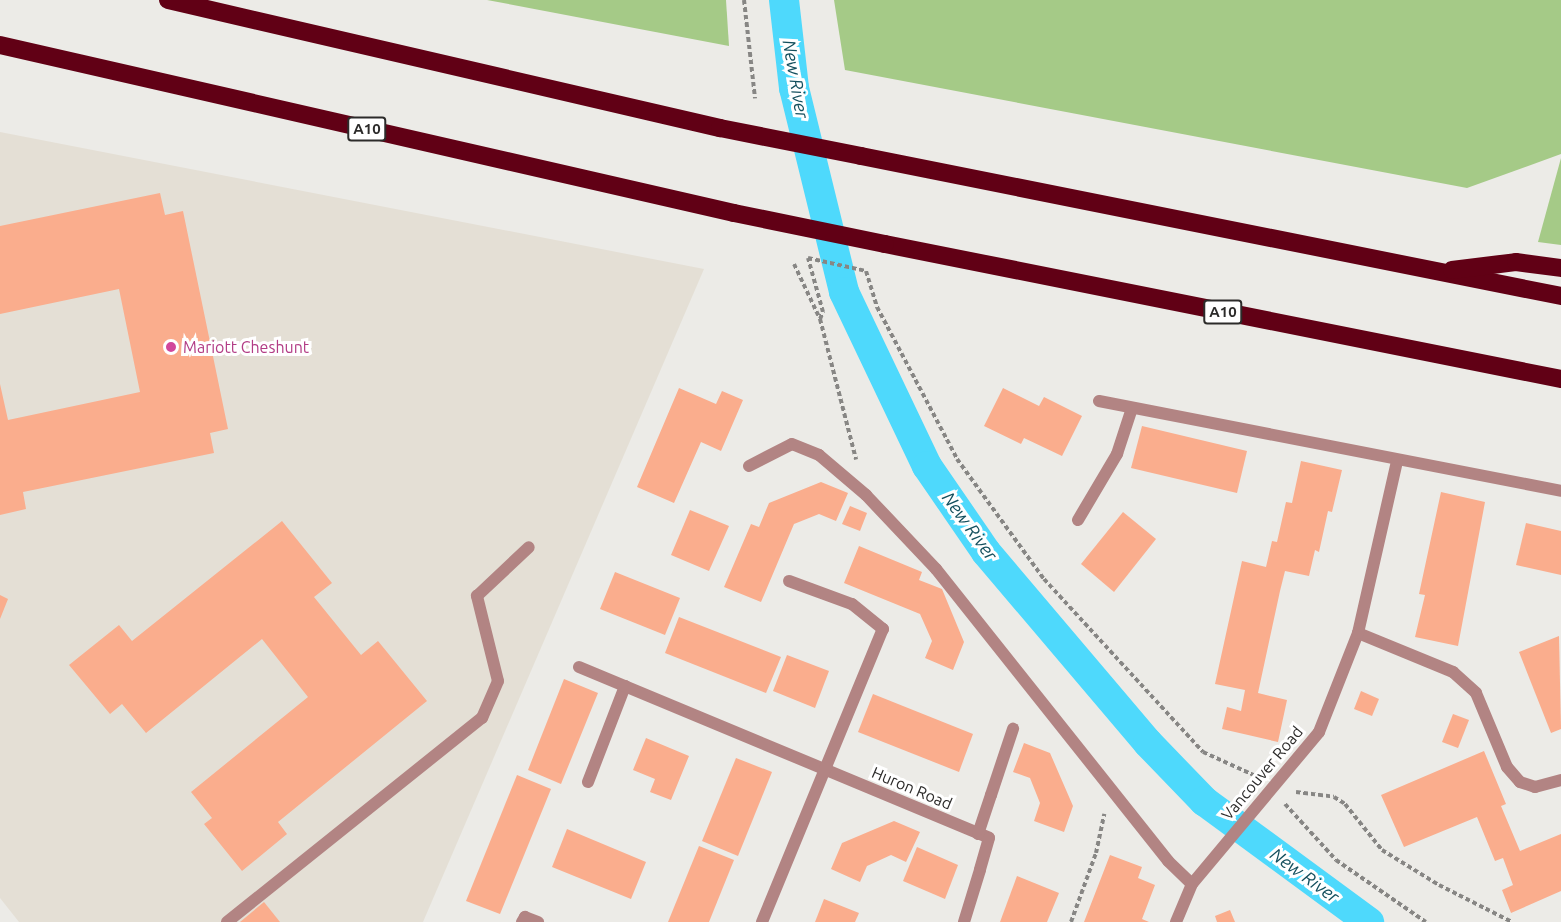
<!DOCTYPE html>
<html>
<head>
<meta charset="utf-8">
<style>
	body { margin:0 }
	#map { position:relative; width:1561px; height:922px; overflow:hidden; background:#ecebe7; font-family:Ubuntu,sans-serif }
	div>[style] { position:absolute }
	.built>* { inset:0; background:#e4dfd5 }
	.green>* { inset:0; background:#a5ca87 }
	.canal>* { height:30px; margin:-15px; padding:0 15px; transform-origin:15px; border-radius:15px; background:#4ed9fc }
	.building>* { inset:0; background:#faad8d }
	.path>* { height:4px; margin-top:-2px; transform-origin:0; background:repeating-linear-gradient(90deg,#878684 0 4.5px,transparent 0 7.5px) }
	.lane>* { height:12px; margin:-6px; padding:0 6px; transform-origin:6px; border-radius:6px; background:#b28483 }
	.street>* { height:12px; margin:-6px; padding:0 6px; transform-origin:6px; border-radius:6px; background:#b28483 }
	.highway>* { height:18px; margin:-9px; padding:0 9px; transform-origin:9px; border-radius:9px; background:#610015 }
	.highway-bridge>* { height:18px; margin:-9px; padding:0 9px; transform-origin:9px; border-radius:9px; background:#610015 }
	.dots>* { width:16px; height:16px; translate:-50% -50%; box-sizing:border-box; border:3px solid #fff; border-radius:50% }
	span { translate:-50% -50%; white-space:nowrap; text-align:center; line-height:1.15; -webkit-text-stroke:6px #fff; paint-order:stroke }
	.shield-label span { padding:2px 4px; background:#fff; border:2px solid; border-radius:4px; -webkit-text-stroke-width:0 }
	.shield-label { font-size:15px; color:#2c2b2a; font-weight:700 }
	.hotel-label { font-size:16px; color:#b23c85 }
	.left { translate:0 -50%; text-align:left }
	.street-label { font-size:16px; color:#2c2b2a }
	.water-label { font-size:18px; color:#144f5d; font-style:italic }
</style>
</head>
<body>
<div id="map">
	<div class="built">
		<div style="clip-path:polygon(0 132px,704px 269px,423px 922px,19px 922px,0 898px)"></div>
	</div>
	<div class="green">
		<div style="clip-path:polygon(487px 0,726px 0,729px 46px)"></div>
		<div style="clip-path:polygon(834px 0,1561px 0,1561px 154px,1467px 188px,845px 70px)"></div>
		<div style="clip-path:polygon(1561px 158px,1561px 245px,1538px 242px)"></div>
	</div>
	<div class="canal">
		<div style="left:784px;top:0;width:89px;rotate:83.5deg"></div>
		<div style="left:794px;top:88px;width:210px;rotate:76.2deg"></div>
		<div style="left:844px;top:292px;width:193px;rotate:64.5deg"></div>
		<div style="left:927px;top:466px;width:104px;rotate:55.5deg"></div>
		<div style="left:986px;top:552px;width:250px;rotate:49.7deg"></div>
		<div style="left:1148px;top:743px;width:81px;rotate:46deg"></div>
		<div style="left:1204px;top:801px;width:205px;rotate:36.3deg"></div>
	</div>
	<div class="building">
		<div style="clip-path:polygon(160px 193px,165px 215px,183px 211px,228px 429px,210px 433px,214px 453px,23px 492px,26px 509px,0 515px,0 384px,8px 420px,140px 392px,119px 289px,0 314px,0 226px)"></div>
		<div style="clip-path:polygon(679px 388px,716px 404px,722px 391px,743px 400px,721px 451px,701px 442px,674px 503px,637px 487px)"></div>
		<div style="clip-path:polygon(1003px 388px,1039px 406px,1044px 397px,1082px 416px,1062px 456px,1024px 438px,1021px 444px,984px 426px)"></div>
		<div style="clip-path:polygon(1142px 426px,1247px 451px,1237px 493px,1131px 468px)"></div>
		<div style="clip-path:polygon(1301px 461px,1342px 470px,1332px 512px,1328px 511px,1319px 552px,1315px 550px,1309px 576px,1285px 571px,1280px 591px,1258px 693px,1287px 700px,1278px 742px,1222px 729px,1227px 707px,1241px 711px,1245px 690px,1215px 684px,1242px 561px,1266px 567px,1272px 541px,1277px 542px,1286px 502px,1292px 503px)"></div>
		<div style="clip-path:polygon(821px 482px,848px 493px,836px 521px,819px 514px,794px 524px,761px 602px,724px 587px,751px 524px,759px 527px,769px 503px)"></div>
		<div style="clip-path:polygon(1441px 492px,1485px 502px,1458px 646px,1415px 637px,1425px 595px,1419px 594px)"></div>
		<div style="clip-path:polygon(850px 506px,867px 513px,860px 531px,842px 524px)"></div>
		<div style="clip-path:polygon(690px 510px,729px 526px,709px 571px,671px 555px)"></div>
		<div style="clip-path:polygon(1123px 512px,1156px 539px,1114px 592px,1081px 564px)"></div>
		<div style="clip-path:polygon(282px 521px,332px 583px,314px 597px,361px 655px,378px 641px,427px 701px,278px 822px,287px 834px,242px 871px,204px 824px,212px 818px,191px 792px,308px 697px,262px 639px,146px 733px,122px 704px,110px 714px,69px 665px,119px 625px,132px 641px)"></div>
		<div style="clip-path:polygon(1526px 523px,1561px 531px,1561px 575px,1516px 565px)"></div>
		<div style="clip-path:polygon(859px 546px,922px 572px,919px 580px,942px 589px,964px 642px,953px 670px,925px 658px,932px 641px,920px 614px,844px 583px)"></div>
		<div style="clip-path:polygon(615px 572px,680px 598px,665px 635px,600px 609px)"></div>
		<div style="clip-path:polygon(0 595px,8px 599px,0 619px)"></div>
		<div style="clip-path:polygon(679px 617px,781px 657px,766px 693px,665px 653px)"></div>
		<div style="clip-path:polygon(1559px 636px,1561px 729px,1551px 733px,1519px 652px)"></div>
		<div style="clip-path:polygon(787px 655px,829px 671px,815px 708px,773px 691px)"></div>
		<div style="clip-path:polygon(564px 679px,598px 693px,561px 784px,528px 770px)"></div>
		<div style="clip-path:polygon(1361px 691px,1379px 699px,1372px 716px,1354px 709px)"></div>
		<div style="clip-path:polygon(873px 694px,973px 734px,959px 772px,858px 732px)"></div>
		<div style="clip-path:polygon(1453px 714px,1469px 720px,1458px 748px,1442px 742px)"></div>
		<div style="clip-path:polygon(646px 738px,689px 756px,671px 800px,650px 792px,655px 779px,633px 770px)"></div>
		<div style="clip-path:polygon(1024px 743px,1050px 753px,1073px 806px,1064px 832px,1034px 821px,1040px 803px,1030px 778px,1013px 772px)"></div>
		<div style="clip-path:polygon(1484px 751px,1506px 804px,1501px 806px,1520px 851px,1561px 834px,1561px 891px,1511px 913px,1502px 890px,1513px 885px,1503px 858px,1495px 861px,1477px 817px,1404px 847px,1381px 795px)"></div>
		<div style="clip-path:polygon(736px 758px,772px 772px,738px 856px,702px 841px)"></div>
		<div style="clip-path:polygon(517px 775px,551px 789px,500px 914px,466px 901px)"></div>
		<div style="clip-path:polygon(894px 821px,920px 832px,906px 862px,891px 855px,867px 866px,860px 882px,831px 869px,842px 843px)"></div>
		<div style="clip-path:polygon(567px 829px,646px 862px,631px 899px,552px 867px)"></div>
		<div style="clip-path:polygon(699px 846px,734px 860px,709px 922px,668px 922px)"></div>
		<div style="clip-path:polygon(917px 847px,958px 865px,945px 899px,903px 881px)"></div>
		<div style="clip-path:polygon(1110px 855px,1142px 867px,1138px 878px,1155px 885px,1142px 919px,1149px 922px,1084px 922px)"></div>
		<div style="clip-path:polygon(1017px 876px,1059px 893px,1047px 922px,1000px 922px)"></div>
		<div style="clip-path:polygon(824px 899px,859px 913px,855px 922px,815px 922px)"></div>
		<div style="clip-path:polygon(264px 902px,280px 922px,240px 922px)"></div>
		<div style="clip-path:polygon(1230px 910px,1235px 922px,1217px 922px,1215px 916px)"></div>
	</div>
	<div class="path">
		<div style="left:744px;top:0;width:99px;rotate:83.6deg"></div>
		<div style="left:794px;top:264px;width:61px;rotate:64.7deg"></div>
		<div style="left:820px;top:319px;width:145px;rotate:75.6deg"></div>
		<div style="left:820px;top:319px;width:8px;rotate:-67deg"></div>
		<div style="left:823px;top:312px;width:56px;rotate:-105.5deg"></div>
		<div style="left:808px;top:258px;width:59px;rotate:12.6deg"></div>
		<div style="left:866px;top:271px;width:38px;rotate:73deg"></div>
		<div style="left:877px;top:307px;width:172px;rotate:62.2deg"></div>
		<div style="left:957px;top:459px;width:148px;rotate:54.1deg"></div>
		<div style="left:1044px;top:579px;width:235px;rotate:47.4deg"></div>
		<div style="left:1203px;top:752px;width:58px;rotate:24.4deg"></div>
		<div style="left:1296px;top:792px;width:38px;rotate:7deg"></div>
		<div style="left:1334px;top:797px;width:13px;rotate:32deg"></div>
		<div style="left:1345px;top:804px;width:59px;rotate:51.2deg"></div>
		<div style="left:1382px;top:850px;width:67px;rotate:31.6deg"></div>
		<div style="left:1439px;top:885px;width:82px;rotate:26.9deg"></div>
		<div style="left:1285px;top:804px;width:76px;rotate:47.7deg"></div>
		<div style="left:1336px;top:860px;width:109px;rotate:34.6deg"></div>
		<div style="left:1071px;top:922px;width:73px;rotate:-70.1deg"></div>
		<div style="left:1096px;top:853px;width:40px;rotate:-78deg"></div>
	</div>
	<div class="lane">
		<div style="left:749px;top:466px;width:48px;rotate:-27.1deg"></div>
		<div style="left:792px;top:444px;width:29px;rotate:22deg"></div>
		<div style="left:819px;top:455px;width:62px;rotate:40.4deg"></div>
		<div style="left:866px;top:495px;width:102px;rotate:46.6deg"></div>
		<div style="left:936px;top:569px;width:373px;rotate:51.5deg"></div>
		<div style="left:1168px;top:861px;width:33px;rotate:44deg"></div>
		<div style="left:1078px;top:520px;width:77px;rotate:-59.4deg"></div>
		<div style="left:1117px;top:454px;width:48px;rotate:-71.9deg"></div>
		<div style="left:789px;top:581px;width:67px;rotate:20.1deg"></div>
		<div style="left:852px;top:604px;width:40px;rotate:39deg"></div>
		<div style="left:588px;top:782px;width:103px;rotate:-68.9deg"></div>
		<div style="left:991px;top:795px;width:70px;rotate:-71.6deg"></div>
		<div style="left:525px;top:917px;width:14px;rotate:21deg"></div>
		<div style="left:227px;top:922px;width:327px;rotate:-38.7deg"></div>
		<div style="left:482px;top:718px;width:40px;rotate:-66.6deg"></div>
		<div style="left:498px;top:681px;width:88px;rotate:-103.9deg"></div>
		<div style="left:477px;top:596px;width:71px;rotate:-43.3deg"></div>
		<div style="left:964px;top:922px;width:54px;rotate:-72.9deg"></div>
	</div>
	<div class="street">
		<div style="left:1099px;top:401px;width:471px;rotate:11deg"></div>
		<div style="left:1358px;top:633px;width:103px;rotate:22.3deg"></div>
		<div style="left:1453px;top:672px;width:31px;rotate:42deg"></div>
		<div style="left:1476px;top:693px;width:80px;rotate:67.3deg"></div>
		<div style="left:1507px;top:767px;width:20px;rotate:49deg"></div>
		<div style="left:1520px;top:782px;width:16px;rotate:18deg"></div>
		<div style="left:1535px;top:787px;width:27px;rotate:-15deg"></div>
		<div style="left:579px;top:667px;width:444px;rotate:22.6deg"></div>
		<div style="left:989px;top:838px;width:33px;rotate:106deg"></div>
		<div style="left:978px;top:834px;width:41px;rotate:-71.6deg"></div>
		<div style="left:522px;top:922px;width:6px;rotate:-59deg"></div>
		<div style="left:762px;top:922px;width:317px;rotate:-67.6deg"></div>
		<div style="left:1176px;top:922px;width:41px;rotate:-67.2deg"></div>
		<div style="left:1192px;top:884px;width:198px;rotate:-50.1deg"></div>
		<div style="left:1319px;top:732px;width:106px;rotate:-68.5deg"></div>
		<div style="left:1358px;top:633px;width:176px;rotate:-77.2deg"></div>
	</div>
	<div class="highway">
		<div style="left:168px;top:0;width:567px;rotate:13.06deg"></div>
		<div style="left:0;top:45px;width:753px;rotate:12.89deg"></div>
		<div style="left:861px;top:156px;width:714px;rotate:11.31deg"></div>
		<div style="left:885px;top:244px;width:689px;rotate:11.29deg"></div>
		<div style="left:1452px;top:270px;width:64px;rotate:-7.1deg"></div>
		<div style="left:1516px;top:262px;width:45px;rotate:7.6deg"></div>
	</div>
	<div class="highway-bridge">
		<div style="left:720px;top:128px;width:144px;rotate:11.2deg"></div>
		<div style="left:734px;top:213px;width:154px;rotate:11.6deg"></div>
	</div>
	<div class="dots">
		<div style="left:171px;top:347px;background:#d1479c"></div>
	</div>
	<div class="shield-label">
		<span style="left:367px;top:129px">A10</span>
		<span style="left:1223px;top:312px">A10</span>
	</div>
	<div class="hotel-label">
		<span class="left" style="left:183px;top:347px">Mariott Cheshunt</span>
	</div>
	<div class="street-label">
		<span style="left:1262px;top:773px;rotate:-50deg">Vancouver Road</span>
		<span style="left:912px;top:788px;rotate:23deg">Huron Road</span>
	</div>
	<div class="water-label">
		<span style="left:796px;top:79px;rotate:80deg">New River</span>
		<span style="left:970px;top:526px;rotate:54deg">New River</span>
		<span style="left:1305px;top:875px;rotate:36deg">New River</span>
	</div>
</div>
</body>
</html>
